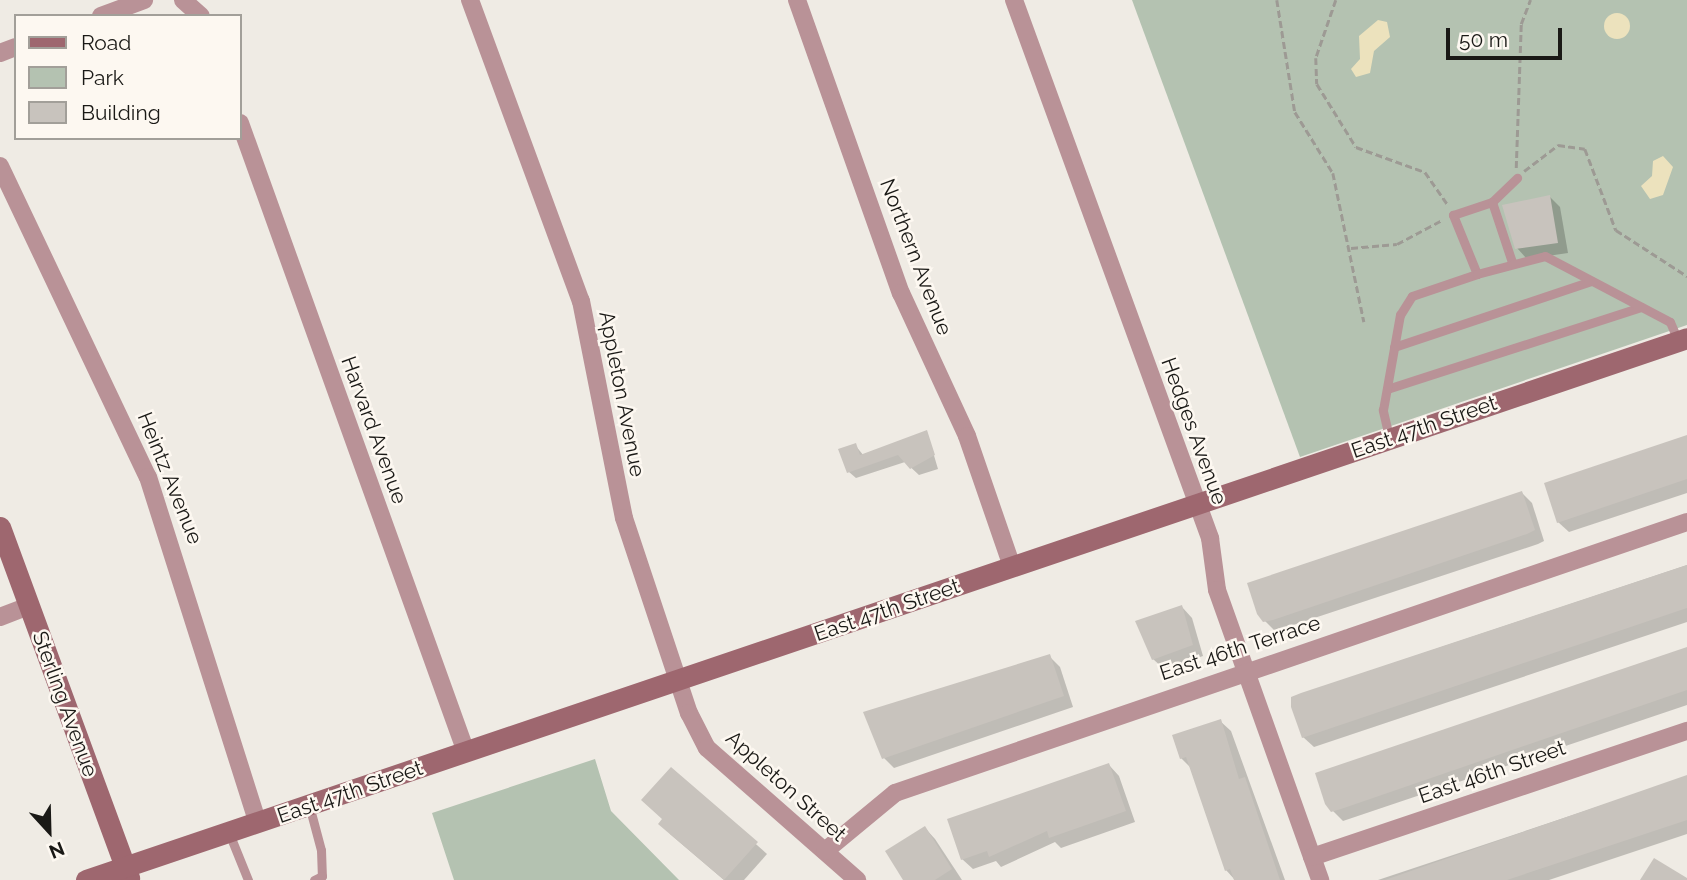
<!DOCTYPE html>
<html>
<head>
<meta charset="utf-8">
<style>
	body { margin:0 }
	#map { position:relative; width:1687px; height:880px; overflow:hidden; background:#efebe4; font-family:Raleway,sans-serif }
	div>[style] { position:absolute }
	.green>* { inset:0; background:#b4c2b1 }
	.sand>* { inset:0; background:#ece2bd }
	.round { border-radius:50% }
	.shadow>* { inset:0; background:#0003 }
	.building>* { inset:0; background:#c8c3bd }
	.path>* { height:2.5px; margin-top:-1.25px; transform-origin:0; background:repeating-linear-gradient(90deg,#9d9a94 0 7px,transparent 0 10.5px) }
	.lane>* { height:9px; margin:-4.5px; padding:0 4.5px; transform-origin:4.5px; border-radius:4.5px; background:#b99297 }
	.street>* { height:18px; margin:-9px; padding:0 9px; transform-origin:9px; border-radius:9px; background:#b99297 }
	.secondary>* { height:21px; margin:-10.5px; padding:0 10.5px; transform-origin:10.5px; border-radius:10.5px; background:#9e676f }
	span { translate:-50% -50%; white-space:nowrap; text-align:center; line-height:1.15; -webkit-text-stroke:5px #fdf8f1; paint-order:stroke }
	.street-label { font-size:21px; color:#1a1916 }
	.legend { position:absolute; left:14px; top:14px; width:228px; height:126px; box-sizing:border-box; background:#fdf8f1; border:2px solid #a29f99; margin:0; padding:9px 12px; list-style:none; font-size:21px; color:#1a1916 }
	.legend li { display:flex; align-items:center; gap:14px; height:35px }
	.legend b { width:35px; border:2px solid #a29f99 }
	.north { position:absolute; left:14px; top:796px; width:70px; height:70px; -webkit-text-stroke:5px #fdf8f1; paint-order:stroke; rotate:158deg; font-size:19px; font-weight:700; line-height:28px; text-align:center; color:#1a1916 }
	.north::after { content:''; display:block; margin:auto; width:24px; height:32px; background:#1a1916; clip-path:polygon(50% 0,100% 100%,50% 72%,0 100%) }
	.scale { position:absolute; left:1446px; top:28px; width:116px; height:32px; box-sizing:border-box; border:4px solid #1a1916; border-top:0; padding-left:9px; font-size:21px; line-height:24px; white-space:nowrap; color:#1a1916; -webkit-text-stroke:5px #fdf8f1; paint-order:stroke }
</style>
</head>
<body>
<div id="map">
	<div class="green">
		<div style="clip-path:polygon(1132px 0,1687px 0,1687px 325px,1300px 457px)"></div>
		<div style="clip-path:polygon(595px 759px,611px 811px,679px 880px,454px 880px,432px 813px)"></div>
	</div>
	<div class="sand">
		<div class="round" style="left:1604px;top:13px;width:26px;height:26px"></div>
		<div style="clip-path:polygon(1378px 20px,1387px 22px,1390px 37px,1374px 51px,1370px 73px,1356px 77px,1351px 69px,1360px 59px,1359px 36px)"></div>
		<div style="clip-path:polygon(1663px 156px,1673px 167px,1663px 195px,1650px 199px,1641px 186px,1652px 176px,1653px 161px)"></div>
	</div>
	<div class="shadow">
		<div style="clip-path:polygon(1550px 197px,1560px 207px,1568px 253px,1527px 259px,1517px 248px)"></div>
		<div style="clip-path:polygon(927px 432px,938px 469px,919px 475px,905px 462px,856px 478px,849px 472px,855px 445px,864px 456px)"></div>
		<div style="clip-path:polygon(1687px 437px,1687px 493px,1569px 532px,1558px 522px)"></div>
		<div style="clip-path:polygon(1522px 493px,1532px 503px,1544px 541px,1538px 544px,1275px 631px,1265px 621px)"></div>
		<div style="clip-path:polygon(1687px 565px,1687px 622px,1314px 747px,1303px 737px,1301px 694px)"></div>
		<div style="clip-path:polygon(1182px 607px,1192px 618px,1203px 656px,1164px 669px,1153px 659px)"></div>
		<div style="clip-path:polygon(1687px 648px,1687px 705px,1343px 821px,1333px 811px)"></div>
		<div style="clip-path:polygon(1049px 656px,1060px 667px,1073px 707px,894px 768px,884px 758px)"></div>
		<div style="clip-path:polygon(1220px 721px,1231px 731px,1285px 880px,1235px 880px,1226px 870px,1192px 769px,1181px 758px)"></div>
		<div style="clip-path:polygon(1109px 765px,1119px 776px,1135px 822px,1061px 848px,1055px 842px,1001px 867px,996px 861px,973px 869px,962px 859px)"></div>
		<div style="clip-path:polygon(671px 769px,767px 854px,744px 880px,724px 880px,670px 834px,664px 819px)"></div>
		<div style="clip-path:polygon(1687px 777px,1687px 834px,1549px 880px,1378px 880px)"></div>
		<div style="clip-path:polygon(925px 828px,935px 839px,962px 880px,906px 880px)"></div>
	</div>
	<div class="building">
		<div style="clip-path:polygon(1550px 195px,1558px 243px,1515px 249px,1502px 205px)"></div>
		<div style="clip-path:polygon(927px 430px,935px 455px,910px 469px,898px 455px,847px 473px,838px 449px,856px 443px,860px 455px)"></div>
		<div style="clip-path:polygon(1687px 435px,1687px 479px,1557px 523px,1544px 483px)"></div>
		<div style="clip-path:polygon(1522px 491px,1535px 530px,1527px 534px,1273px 620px,1263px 622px,1257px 614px,1247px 583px)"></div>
		<div style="clip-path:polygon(1687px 565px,1687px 608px,1302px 738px,1291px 707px,1291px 697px,1301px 693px)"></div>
		<div style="clip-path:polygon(1182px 605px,1193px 645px,1152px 660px,1135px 621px)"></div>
		<div style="clip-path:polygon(1687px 647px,1687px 690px,1341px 809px,1331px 812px,1325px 804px,1315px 773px)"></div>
		<div style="clip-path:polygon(1050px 654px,1064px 696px,882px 759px,863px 712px)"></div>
		<div style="clip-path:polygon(1221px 719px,1239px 779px,1245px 777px,1280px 880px,1234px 880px,1230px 869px,1225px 871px,1186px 757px,1180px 759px,1172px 735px)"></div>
		<div style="clip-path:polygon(1109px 763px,1126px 811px,1049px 838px,1047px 831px,989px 857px,987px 851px,961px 860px,947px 819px)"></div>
		<div style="clip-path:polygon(671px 767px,758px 842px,724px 880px,658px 824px,662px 819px,641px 800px)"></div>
		<div style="clip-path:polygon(1687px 775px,1687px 820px,1507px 880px,1385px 880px)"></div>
		<div style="clip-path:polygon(925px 826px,952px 869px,935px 880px,903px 880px,885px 851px)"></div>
		<div style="clip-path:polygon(1654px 858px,1687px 878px,1687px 880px,1640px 880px)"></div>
	</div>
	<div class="path">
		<div style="left:1277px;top:0;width:113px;rotate:80.9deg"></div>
		<div style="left:1295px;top:112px;width:72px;rotate:58.1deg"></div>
		<div style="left:1333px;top:173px;width:152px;rotate:78.2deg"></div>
		<div style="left:1336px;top:0;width:61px;rotate:109deg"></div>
		<div style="left:1316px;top:58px;width:26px;rotate:88deg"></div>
		<div style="left:1317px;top:84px;width:74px;rotate:58.2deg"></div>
		<div style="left:1356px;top:147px;width:73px;rotate:19.9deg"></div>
		<div style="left:1425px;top:172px;width:39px;rotate:55deg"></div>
		<div style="left:1516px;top:168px;width:144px;rotate:-88deg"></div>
		<div style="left:1521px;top:24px;width:26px;rotate:-69deg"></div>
		<div style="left:1524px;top:171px;width:43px;rotate:-37.4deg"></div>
		<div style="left:1558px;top:145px;width:27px;rotate:8deg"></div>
		<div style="left:1585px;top:149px;width:87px;rotate:69.1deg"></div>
		<div style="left:1616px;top:230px;width:85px;rotate:32.9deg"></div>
		<div style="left:1351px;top:248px;width:46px;rotate:-5deg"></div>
		<div style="left:1397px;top:244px;width:51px;rotate:-28.1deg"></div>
	</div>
	<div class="lane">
		<div style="left:1492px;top:202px;width:35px;rotate:-44deg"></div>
		<div style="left:1477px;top:274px;width:64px;rotate:-112.1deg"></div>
		<div style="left:1453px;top:215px;width:41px;rotate:-18.4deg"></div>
		<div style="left:1492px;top:202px;width:63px;rotate:71.6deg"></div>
		<div style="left:1394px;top:347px;width:208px;rotate:-18.5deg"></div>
		<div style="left:1387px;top:389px;width:267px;rotate:-17.9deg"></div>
		<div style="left:1389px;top:437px;width:28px;rotate:-103deg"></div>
		<div style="left:1383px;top:410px;width:97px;rotate:-79.9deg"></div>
		<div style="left:1400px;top:315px;width:22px;rotate:-58deg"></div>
		<div style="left:1412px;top:296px;width:69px;rotate:-18.7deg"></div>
		<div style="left:1477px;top:274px;width:70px;rotate:-14.8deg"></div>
		<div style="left:1545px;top:256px;width:141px;rotate:27.8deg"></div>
		<div style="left:1670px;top:322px;width:21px;rotate:67deg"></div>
		<div style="left:309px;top:805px;width:47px;rotate:75.1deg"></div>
		<div style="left:321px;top:850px;width:26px;rotate:88deg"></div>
		<div style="left:322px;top:876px;width:9px;rotate:153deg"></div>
		<div style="left:229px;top:833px;width:51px;rotate:68deg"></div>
	</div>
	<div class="street">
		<div style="left:183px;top:0;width:24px;rotate:42deg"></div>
		<div style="left:470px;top:0;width:321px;rotate:69.8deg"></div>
		<div style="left:581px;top:301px;width:221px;rotate:78.8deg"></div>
		<div style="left:624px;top:518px;width:206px;rotate:71.6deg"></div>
		<div style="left:689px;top:713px;width:39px;rotate:63deg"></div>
		<div style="left:707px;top:748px;width:200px;rotate:41.3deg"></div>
		<div style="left:797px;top:0;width:311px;rotate:70.5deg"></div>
		<div style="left:901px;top:293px;width:157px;rotate:65.2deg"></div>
		<div style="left:967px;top:436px;width:139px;rotate:71deg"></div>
		<div style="left:1014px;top:0;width:573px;rotate:69.98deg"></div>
		<div style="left:1210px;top:538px;width:52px;rotate:82.3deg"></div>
		<div style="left:1217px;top:590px;width:308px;rotate:70.4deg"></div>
		<div style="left:101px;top:16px;width:46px;rotate:-20.4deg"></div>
		<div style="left:0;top:53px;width:17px;rotate:-21deg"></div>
		<div style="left:240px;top:123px;width:668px;rotate:70.24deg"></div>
		<div style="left:0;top:166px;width:344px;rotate:64.6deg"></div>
		<div style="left:148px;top:477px;width:363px;rotate:72.4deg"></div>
		<div style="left:0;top:617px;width:31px;rotate:-21deg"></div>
		<div style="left:825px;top:851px;width:91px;rotate:-39.6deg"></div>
		<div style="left:895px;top:793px;width:837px;rotate:-18.89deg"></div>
		<div style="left:1312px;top:857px;width:396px;rotate:-18.6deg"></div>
	</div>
	<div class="secondary">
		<div style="left:0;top:527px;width:374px;rotate:69.8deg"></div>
		<div style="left:86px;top:880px;width:1690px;rotate:-18.7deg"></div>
	</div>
	<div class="street-label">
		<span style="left:916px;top:257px;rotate:69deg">Northern Avenue</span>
		<span style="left:622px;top:394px;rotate:79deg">Appleton Avenue</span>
		<span style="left:1424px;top:427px;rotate:-19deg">East 47th Street</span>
		<span style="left:374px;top:430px;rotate:70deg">Harvard Avenue</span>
		<span style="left:1194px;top:431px;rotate:70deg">Hedges Avenue</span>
		<span style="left:170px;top:478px;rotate:68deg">Heintz Avenue</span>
		<span style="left:887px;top:610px;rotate:-19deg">East 47th Street</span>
		<span style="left:1240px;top:648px;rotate:-18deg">East 46th Terrace</span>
		<span style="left:65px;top:704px;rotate:70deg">Sterling Avenue</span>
		<span style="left:1492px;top:772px;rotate:-19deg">East 46th Street</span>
		<span style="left:786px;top:786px;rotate:42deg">Appleton Street</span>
		<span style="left:350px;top:792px;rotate:-19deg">East 47th Street</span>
	</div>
	<ul class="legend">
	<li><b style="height:9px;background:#9e676f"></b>Road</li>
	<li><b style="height:19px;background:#b4c2b1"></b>Park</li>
	<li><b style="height:19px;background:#c8c3bd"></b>Building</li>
	</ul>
	<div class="north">N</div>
	<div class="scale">50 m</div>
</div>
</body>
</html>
